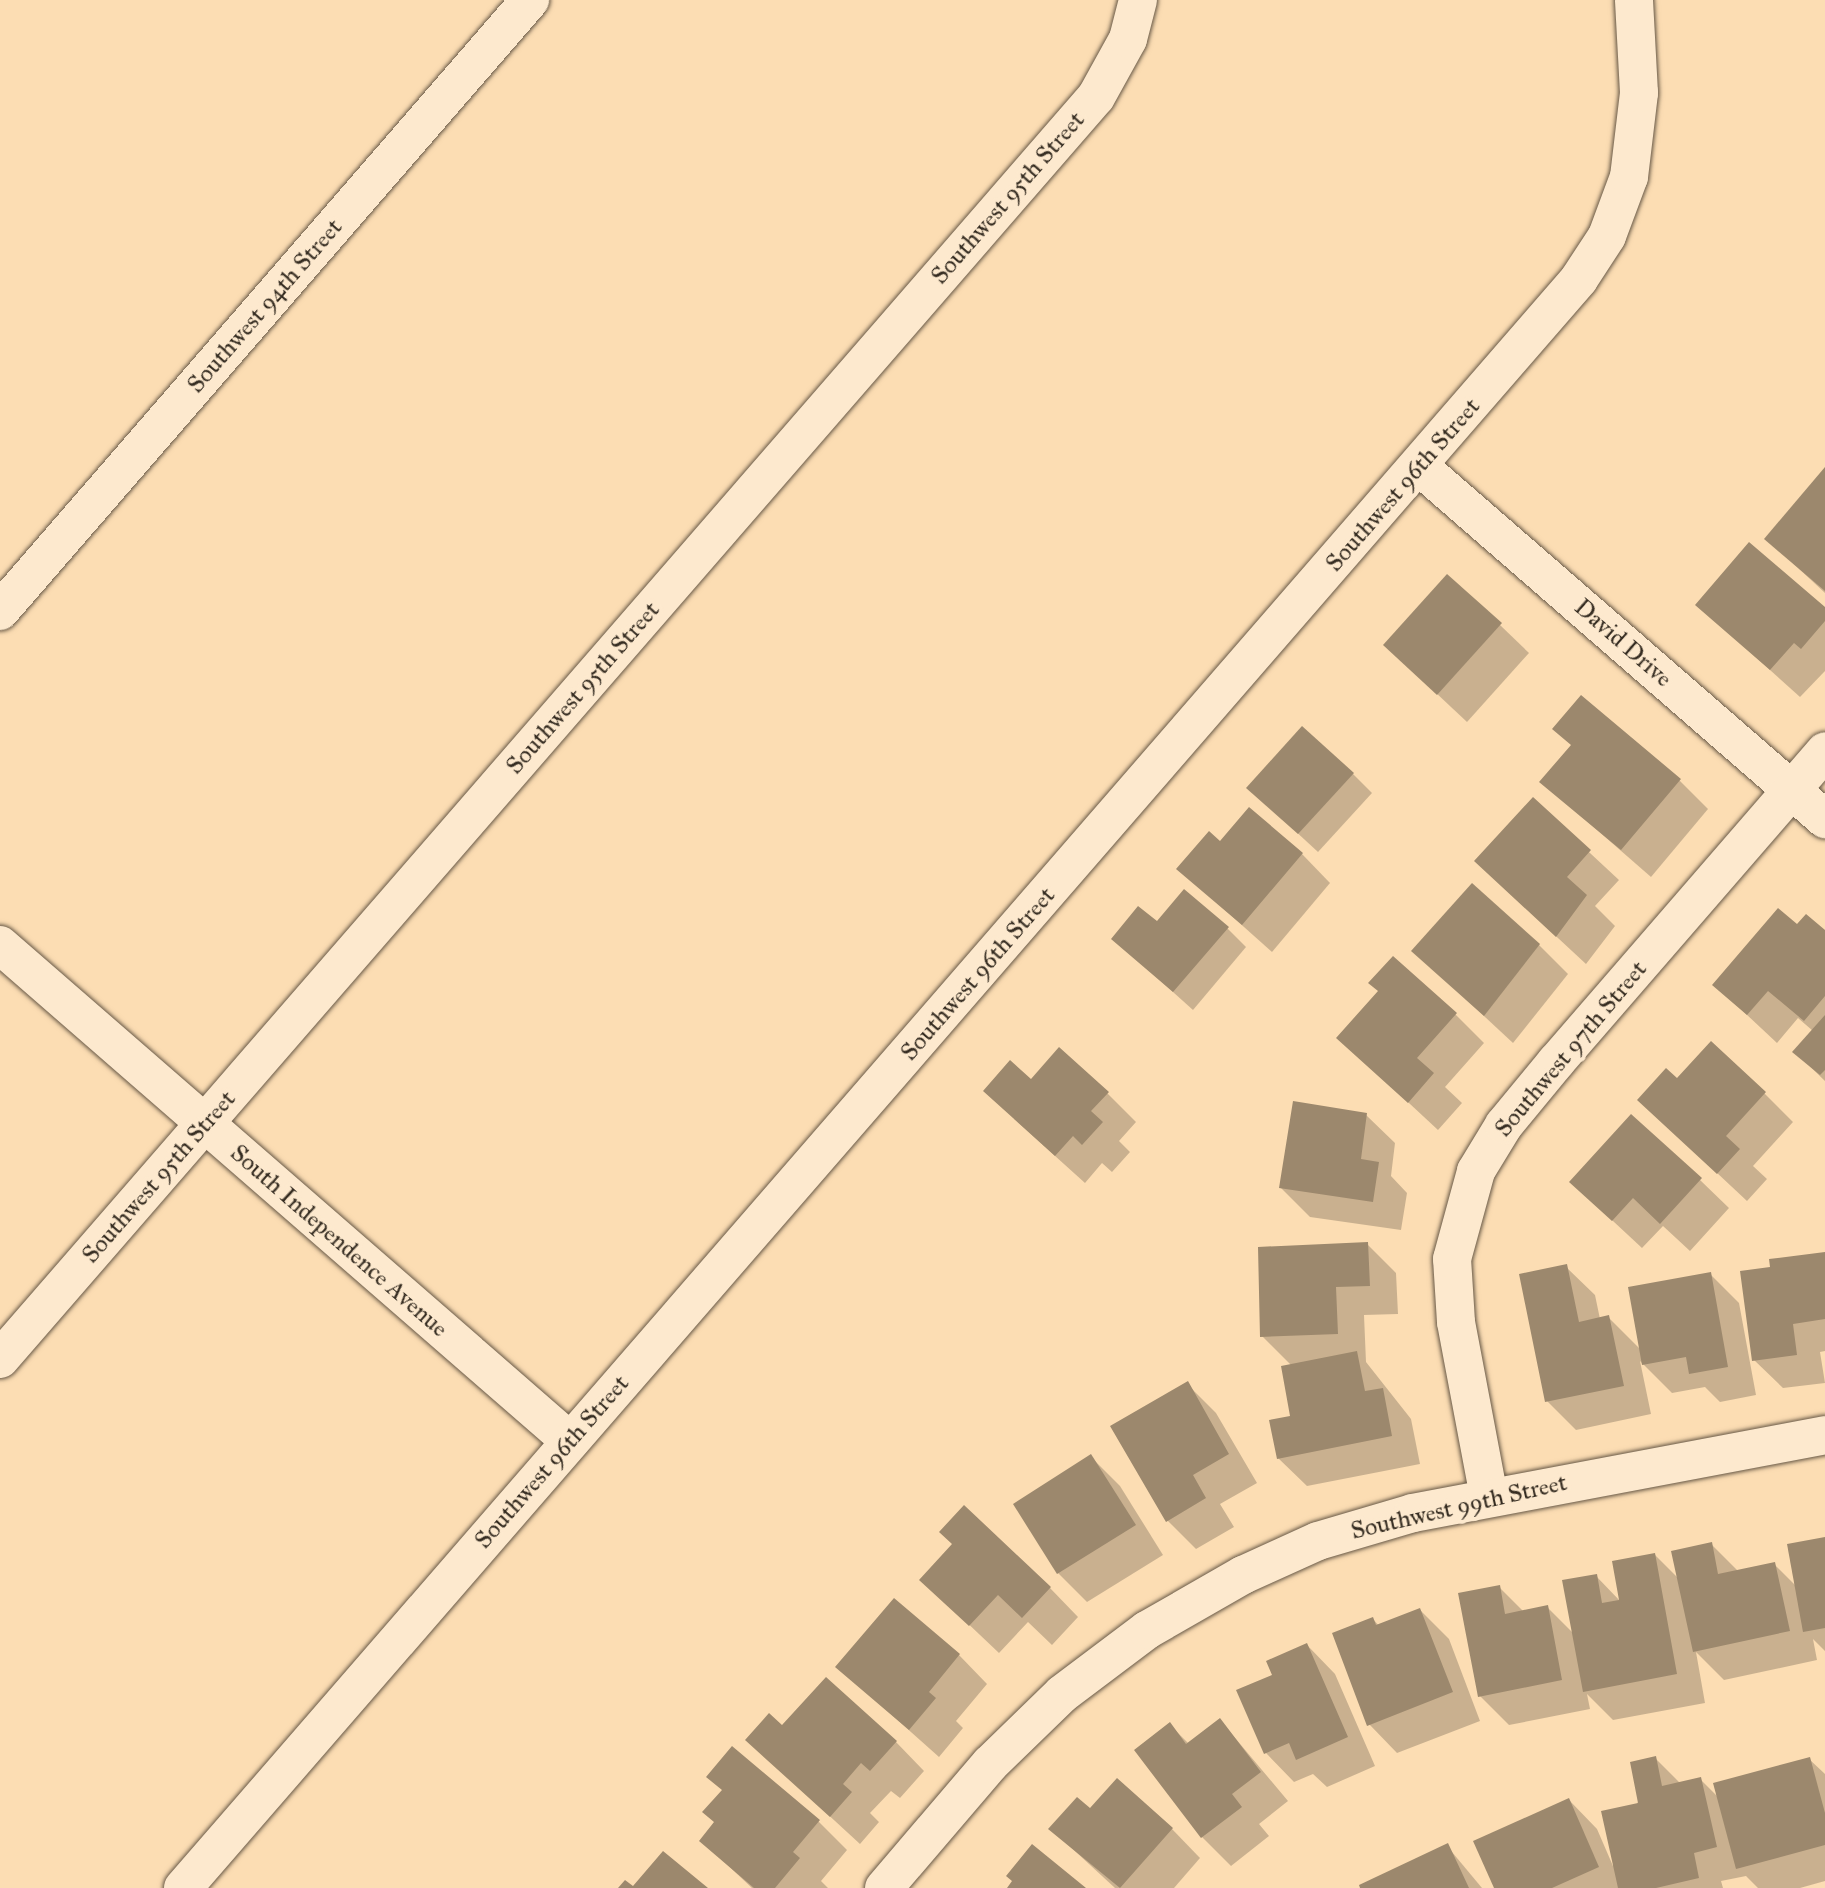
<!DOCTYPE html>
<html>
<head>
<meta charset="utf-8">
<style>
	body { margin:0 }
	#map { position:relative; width:1825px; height:1888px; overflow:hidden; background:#fcddb3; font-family:"IM FELL Great Primer",serif }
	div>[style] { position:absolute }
	.shadow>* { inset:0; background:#0003 }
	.building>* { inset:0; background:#9c886d }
	.roads { filter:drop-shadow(0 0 2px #675846) drop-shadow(0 0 2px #675846) }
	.minor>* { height:38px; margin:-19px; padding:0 19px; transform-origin:19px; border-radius:19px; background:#fde9ce }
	span { translate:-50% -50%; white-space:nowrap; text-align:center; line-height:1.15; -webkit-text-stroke:8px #fde9ce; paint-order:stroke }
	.street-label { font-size:24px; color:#352c21 }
</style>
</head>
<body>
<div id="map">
	<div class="shadow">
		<div style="clip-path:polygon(1825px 470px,1825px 593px,1767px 539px)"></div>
		<div style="clip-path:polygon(1698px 605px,1825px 610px,1825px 671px,1800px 697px)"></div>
		<div style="clip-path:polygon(1500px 625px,1529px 653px,1467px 722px,1385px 645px)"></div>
		<div style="clip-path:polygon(1353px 774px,1372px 793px,1318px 852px,1268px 806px)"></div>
		<div style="clip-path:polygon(1679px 780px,1708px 809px,1651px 877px,1542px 782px)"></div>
		<div style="clip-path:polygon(1533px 800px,1619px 880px,1595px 906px,1615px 926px,1586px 964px,1505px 889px)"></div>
		<div style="clip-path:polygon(1220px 844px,1302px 854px,1330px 883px,1272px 952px,1179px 869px)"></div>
		<div style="clip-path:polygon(1798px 927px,1825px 932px,1825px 1081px,1795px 1052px,1813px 1031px,1798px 1018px,1777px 1043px,1715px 985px)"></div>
		<div style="clip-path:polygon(1227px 928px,1246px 947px,1193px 1010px,1114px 939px)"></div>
		<div style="clip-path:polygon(1539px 945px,1568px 974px,1513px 1043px,1414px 951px)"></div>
		<div style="clip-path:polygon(1455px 1014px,1484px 1043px,1445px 1087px,1462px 1103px,1438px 1130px,1339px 1038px)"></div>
		<div style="clip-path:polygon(1677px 1081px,1764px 1093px,1793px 1122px,1753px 1166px,1767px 1179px,1747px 1201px,1669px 1128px)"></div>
		<div style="clip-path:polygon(1031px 1082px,1107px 1093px,1136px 1122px,1119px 1141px,1130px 1152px,1112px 1172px,1102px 1163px,1085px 1183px,1014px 1119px)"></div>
		<div style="clip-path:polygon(1366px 1115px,1395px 1143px,1391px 1176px,1407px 1193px,1401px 1230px,1310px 1217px,1281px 1188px)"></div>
		<div style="clip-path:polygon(1700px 1180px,1729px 1208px,1690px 1251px,1663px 1226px,1642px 1248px,1571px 1182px)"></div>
		<div style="clip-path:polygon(1367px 1244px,1396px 1273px,1398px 1314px,1364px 1315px,1366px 1362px,1411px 1419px,1420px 1464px,1307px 1486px,1278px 1458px,1293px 1417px,1292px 1366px,1262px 1336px)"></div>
		<div style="clip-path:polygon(1825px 1254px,1825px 1351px,1820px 1352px,1825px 1383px,1783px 1388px,1754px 1360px,1772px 1268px)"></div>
		<div style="clip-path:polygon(1566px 1267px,1595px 1295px,1600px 1319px,1609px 1318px,1641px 1350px,1710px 1274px,1739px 1303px,1756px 1395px,1720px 1402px,1705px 1387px,1672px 1393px,1640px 1361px,1651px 1414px,1576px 1430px,1547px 1401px)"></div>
		<div style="clip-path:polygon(1187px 1384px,1216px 1413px,1257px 1483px,1220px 1504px,1234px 1527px,1196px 1549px,1167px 1520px)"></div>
		<div style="clip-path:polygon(1091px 1457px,1120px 1486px,1163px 1555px,1087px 1602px,1058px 1573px)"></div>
		<div style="clip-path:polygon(1825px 1539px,1825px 1651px,1813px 1639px,1817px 1660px,1724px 1680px,1696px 1652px,1705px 1703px,1613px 1720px,1587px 1694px,1590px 1709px,1509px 1725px,1480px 1696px,1499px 1587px,1524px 1612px,1547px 1607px,1574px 1634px,1596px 1576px,1621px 1602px,1655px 1555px,1680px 1580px,1711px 1544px,1739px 1572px,1774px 1564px,1797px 1587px)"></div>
		<div style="clip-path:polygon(922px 1580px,1050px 1588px,1078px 1617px,1052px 1645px,1028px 1622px,999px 1653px)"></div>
		<div style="clip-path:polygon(1420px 1610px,1449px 1639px,1480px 1721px,1397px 1753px,1369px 1724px,1373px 1619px,1379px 1626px)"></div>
		<div style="clip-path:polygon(1307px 1645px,1335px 1674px,1375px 1766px,1327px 1787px,1313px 1774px,1294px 1782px,1266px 1753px,1274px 1676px)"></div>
		<div style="clip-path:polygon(959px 1655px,987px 1684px,956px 1721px,963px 1728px,939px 1757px,838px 1667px)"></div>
		<div style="clip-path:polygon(1220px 1720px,1288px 1801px,1259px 1824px,1269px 1836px,1231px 1866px,1202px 1837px,1136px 1750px,1170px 1725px,1189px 1744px)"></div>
		<div style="clip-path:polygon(782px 1728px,896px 1742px,924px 1771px,900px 1798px,891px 1791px,870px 1813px,879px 1822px,860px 1844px,747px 1740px)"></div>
		<div style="clip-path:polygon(1655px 1758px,1680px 1783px,1700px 1779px,1719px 1798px,1809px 1759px,1825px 1774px,1825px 1881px,1800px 1888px,1758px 1888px,1746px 1876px,1721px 1881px,1723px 1888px,1496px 1888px,1569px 1800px,1597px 1829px,1613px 1866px)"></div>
		<div style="clip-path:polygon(1090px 1811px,1172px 1829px,1200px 1858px,1174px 1888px,1115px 1888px,1051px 1829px)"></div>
		<div style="clip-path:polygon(818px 1821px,847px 1850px,821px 1881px,828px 1888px,752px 1888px,702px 1841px)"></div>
		<div style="clip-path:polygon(1447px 1846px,1482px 1888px,1362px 1888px)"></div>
	</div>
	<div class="building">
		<div style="clip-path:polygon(1825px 467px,1825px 591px,1764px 539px)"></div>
		<div style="clip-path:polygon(1749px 542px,1825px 607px,1825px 621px,1801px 649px,1794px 643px,1770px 670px,1695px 605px)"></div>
		<div style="clip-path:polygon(1447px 574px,1502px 623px,1437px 695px,1383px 645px)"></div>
		<div style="clip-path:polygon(1581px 695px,1681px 779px,1621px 850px,1539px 782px,1571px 745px,1552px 729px)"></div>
		<div style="clip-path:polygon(1302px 726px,1354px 773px,1298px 834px,1246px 788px)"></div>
		<div style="clip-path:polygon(1533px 797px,1591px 850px,1567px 877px,1587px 895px,1556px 937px,1474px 861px)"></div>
		<div style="clip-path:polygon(1249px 807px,1303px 853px,1242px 925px,1176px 869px,1209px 831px,1220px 841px)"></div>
		<div style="clip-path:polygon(1472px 883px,1540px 944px,1484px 1016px,1411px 951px)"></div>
		<div style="clip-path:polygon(1184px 889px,1229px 927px,1173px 992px,1111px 939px,1138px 906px,1157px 921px)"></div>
		<div style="clip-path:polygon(1778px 908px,1797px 924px,1806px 914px,1825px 930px,1825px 996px,1804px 1021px,1768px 991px,1747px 1015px,1712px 985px)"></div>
		<div style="clip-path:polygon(1393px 956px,1457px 1013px,1417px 1058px,1434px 1073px,1408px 1103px,1336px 1038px,1378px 991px,1368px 983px)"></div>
		<div style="clip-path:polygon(1825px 1015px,1825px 1070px,1820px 1075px,1792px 1052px)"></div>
		<div style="clip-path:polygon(1711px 1041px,1766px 1092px,1726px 1136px,1740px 1149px,1717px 1174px,1637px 1100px,1666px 1068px,1677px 1078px)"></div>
		<div style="clip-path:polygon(1059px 1047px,1109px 1092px,1091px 1111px,1103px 1122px,1082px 1145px,1073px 1136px,1055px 1156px,983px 1091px,1010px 1060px,1031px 1079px)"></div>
		<div style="clip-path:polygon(1293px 1101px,1367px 1113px,1361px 1159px,1379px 1162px,1373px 1202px,1279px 1188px)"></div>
		<div style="clip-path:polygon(1631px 1114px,1702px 1178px,1660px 1224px,1633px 1198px,1612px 1221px,1569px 1182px)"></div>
		<div style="clip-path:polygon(1368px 1242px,1370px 1286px,1336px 1287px,1338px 1334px,1260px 1337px,1258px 1247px)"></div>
		<div style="clip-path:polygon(1825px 1252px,1825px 1319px,1793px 1324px,1797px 1355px,1752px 1361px,1740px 1271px,1770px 1267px,1769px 1259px)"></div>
		<div style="clip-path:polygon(1567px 1264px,1579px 1322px,1609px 1315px,1624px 1386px,1545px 1402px,1519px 1274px)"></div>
		<div style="clip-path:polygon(1711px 1272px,1728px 1367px,1689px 1374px,1686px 1357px,1642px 1365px,1628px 1287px)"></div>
		<div style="clip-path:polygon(1357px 1351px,1365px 1391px,1383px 1388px,1392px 1436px,1277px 1459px,1269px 1420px,1290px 1416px,1281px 1366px)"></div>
		<div style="clip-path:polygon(1188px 1381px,1229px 1454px,1193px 1475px,1206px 1498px,1166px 1522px,1110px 1426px)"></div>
		<div style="clip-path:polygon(1091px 1454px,1136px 1525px,1057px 1574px,1013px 1504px)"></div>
		<div style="clip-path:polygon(964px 1505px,1051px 1587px,1022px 1618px,998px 1595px,969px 1626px,919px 1580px,952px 1544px,939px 1532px)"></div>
		<div style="clip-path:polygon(1825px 1537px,1825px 1628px,1803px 1632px,1787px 1544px)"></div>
		<div style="clip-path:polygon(1712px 1542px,1718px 1574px,1775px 1562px,1790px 1631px,1693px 1652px,1671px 1551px)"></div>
		<div style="clip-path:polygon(1655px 1553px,1677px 1674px,1583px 1692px,1562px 1580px,1597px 1574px,1602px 1603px,1619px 1600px,1612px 1561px)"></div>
		<div style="clip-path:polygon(1500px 1585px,1505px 1614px,1548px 1605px,1562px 1680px,1478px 1697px,1458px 1593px)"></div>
		<div style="clip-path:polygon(894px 1598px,960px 1654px,929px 1692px,936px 1698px,909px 1730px,835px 1667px)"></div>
		<div style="clip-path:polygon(1420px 1608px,1453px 1692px,1367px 1726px,1332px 1633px,1373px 1617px,1376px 1625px)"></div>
		<div style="clip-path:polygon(1307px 1643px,1348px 1737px,1296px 1760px,1289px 1743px,1264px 1754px,1236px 1690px,1272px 1675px,1266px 1661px)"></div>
		<div style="clip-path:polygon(826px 1677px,897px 1741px,870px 1771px,861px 1763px,843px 1784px,852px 1792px,830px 1817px,745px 1740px,769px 1713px,782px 1725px)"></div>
		<div style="clip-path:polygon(1220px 1718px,1261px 1772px,1232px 1794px,1242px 1807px,1201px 1838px,1134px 1750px,1170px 1722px,1186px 1744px)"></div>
		<div style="clip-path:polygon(732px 1746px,820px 1820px,793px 1852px,800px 1858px,775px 1888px,754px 1888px,699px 1841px,714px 1822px,702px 1812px,722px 1790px,706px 1777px)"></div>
		<div style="clip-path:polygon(1656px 1756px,1662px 1786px,1701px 1777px,1717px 1847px,1694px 1853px,1699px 1878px,1656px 1888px,1618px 1888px,1601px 1811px,1638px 1803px,1630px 1762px)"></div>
		<div style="clip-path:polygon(1810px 1757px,1825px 1813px,1825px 1845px,1736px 1869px,1713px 1783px)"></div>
		<div style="clip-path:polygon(1117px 1778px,1173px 1828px,1120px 1888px,1048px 1829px,1077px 1797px,1090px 1808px)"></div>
		<div style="clip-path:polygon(1569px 1798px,1599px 1867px,1552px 1888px,1494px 1888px,1473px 1841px)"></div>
		<div style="clip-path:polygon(1448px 1843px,1469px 1888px,1360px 1888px,1359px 1885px)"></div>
		<div style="clip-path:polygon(1032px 1844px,1086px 1888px,1007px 1888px,1012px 1881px,1006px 1876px)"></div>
		<div style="clip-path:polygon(663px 1851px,708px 1888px,618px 1888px,625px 1880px,633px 1886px)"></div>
	</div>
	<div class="roads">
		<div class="minor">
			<div style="left:1420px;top:467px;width:537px;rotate:41deg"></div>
			<div style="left:0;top:611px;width:809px;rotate:-49.06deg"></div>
			<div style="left:0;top:945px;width:756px;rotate:41.03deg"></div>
			<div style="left:0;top:1359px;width:1671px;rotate:-49.03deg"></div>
			<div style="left:1096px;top:97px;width:66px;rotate:-61.1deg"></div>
			<div style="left:1128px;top:39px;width:40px;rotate:-75.6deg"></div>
			<div style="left:1489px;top:1497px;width:178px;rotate:-100.7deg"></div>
			<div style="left:1456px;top:1322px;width:63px;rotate:-93.6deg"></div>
			<div style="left:1452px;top:1259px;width:91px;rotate:-74.7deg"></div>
			<div style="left:1476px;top:1171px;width:54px;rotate:-58.7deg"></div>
			<div style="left:1504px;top:1125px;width:82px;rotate:-50.5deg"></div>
			<div style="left:1556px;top:1062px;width:411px;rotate:-49.1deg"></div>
			<div style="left:183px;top:1888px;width:2130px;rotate:-49.05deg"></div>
			<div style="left:1579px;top:279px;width:51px;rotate:-56.9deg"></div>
			<div style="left:1607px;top:236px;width:63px;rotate:-69.6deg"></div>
			<div style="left:1629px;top:177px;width:85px;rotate:-83.2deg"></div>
			<div style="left:1639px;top:93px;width:93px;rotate:-93.1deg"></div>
			<div style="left:884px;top:1888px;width:163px;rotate:-49.5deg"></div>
			<div style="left:990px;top:1764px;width:100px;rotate:-44.2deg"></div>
			<div style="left:1062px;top:1694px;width:106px;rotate:-37deg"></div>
			<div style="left:1147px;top:1630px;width:111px;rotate:-29.8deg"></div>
			<div style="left:1243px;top:1575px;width:82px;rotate:-24.4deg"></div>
			<div style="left:1318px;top:1541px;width:99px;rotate:-16.4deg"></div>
			<div style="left:1413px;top:1513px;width:419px;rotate:-10.7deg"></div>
		</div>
	</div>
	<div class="street-label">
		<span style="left:1008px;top:198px;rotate:-49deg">Southwest 95th Street</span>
		<span style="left:265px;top:306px;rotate:-49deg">Southwest 94th Street</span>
		<span style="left:1403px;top:485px;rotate:-49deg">Southwest 96th Street</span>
		<span style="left:1623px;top:643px;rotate:41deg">David Drive</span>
		<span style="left:583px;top:688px;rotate:-49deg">Southwest 95th Street</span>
		<span style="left:978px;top:974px;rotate:-49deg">Southwest 96th Street</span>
		<span style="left:1571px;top:1049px;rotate:-50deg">Southwest 97th Street</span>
		<span style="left:159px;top:1177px;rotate:-49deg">Southwest 95th Street</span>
		<span style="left:339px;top:1241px;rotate:41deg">South Independence Avenue</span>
		<span style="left:552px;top:1462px;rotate:-49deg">Southwest 96th Street</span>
		<span style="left:1459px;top:1507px;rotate:-13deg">Southwest 99th Street</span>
	</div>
</div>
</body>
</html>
